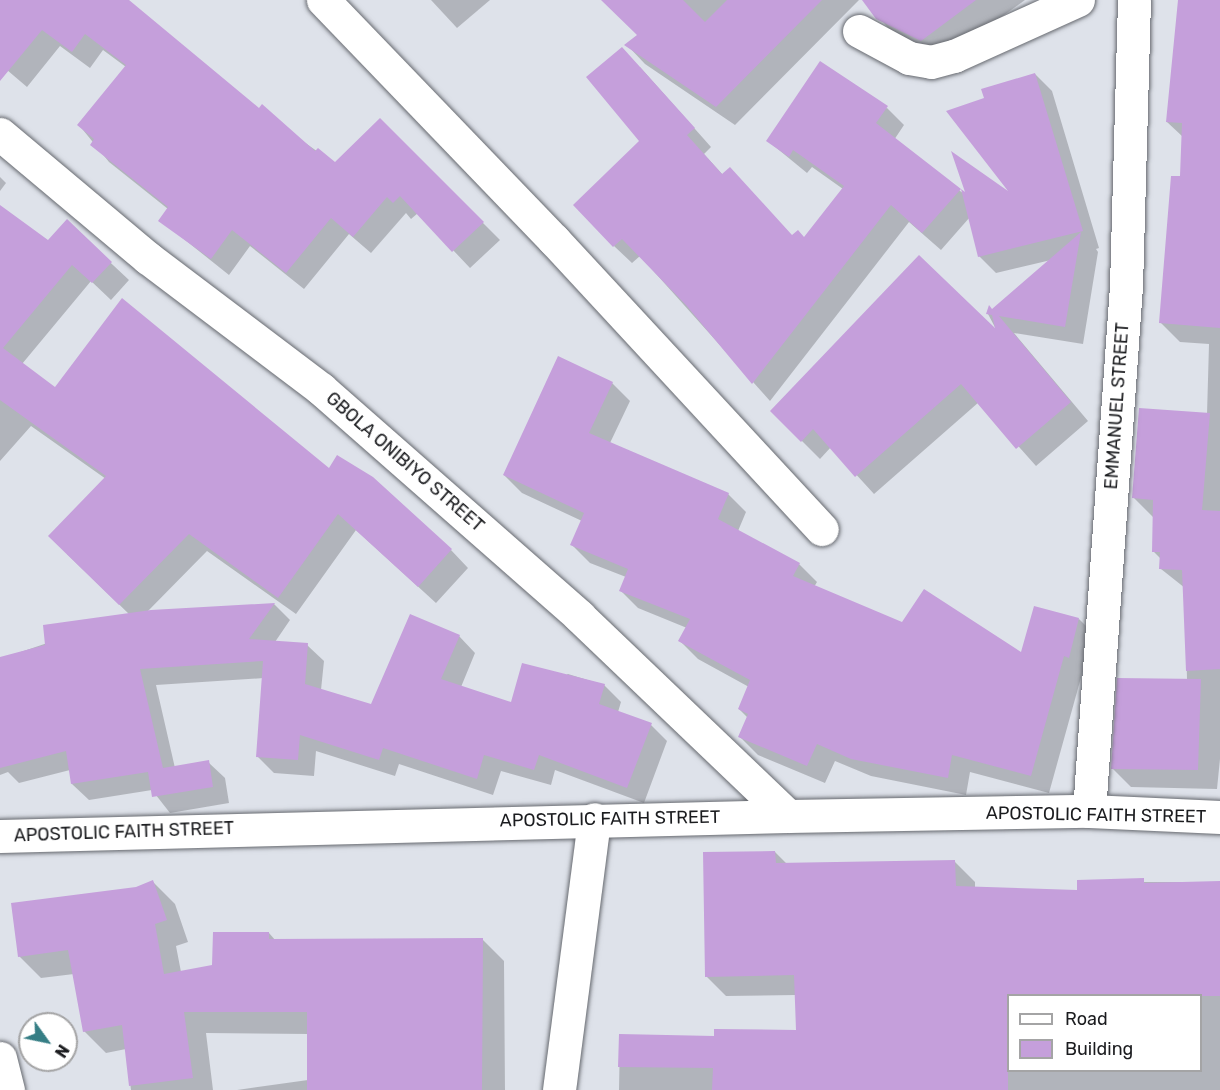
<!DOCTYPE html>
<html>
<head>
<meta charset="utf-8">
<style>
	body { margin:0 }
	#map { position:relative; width:1220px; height:1090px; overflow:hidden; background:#dee2ea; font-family:Rubik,sans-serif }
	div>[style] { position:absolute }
	.shadow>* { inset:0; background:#0003 }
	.building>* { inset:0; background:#c59fdb }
	.roads { filter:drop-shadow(0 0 2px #66696f) drop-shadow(0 0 2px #66696f) }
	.minor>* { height:33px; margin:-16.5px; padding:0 16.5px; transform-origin:16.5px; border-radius:16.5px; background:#fff }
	span { translate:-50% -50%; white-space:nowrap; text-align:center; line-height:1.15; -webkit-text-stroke:5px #fff; paint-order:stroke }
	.street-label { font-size:18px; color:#1b1c1f }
	.legend { position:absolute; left:1007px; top:994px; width:195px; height:78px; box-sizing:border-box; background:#fff; border:2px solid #a4a4a5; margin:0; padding:8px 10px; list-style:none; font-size:18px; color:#1b1c1f }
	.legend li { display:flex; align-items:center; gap:12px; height:30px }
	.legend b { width:30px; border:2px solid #a4a4a5 }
	.north { position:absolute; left:18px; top:1012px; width:60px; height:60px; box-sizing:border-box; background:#fff; border:2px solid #a4a4a5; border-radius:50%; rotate:123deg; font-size:16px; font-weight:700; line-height:24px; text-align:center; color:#1b1c1f }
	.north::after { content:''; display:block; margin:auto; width:21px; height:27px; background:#367e85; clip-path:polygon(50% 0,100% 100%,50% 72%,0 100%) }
</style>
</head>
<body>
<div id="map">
	<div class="shadow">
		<div style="clip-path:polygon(0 0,125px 0,259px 110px,335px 164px,380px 120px,500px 240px,470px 268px,418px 213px,411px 219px,406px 213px,371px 253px,349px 234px,304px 289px,250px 246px,229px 275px,160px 220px,168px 209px,109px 162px,79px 125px,126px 67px,103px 50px,90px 68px,60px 46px,27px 87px,0 64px)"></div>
		<div style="clip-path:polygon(431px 0,490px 0,457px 28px)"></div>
		<div style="clip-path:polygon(603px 0,859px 0,735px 125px,645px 64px,627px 45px,639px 35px)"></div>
		<div style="clip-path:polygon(864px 0,1025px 0,941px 60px,897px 38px)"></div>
		<div style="clip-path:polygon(1179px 0,1220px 0,1220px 759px,1217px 789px,1131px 787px,1112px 768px,1187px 680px,1185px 588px,1161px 569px,1161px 559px,1153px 551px,1153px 517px,1134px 498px,1207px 414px,1209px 344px,1180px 342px,1161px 323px,1182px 178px,1183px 137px,1167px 122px)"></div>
		<div style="clip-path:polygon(640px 67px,711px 147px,704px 154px,723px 175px,792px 237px,805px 239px,843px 189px,812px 167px,807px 173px,768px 141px,887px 108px,904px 125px,894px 140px,964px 194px,1013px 197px,986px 99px,1035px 74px,1052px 91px,1099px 248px,1096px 249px,1098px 252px,1083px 344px,1014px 333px,1088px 421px,1036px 466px,979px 402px,874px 494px,831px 447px,820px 459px,772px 411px,998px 333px,988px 314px,1051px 260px,996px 273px,979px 256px,970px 217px,941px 250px,909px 222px,770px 401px,640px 256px,632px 263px,614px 246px,642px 142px)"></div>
		<div style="clip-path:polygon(0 177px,6px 183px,0 191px)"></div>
		<div style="clip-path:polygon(67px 222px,129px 280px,111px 300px,91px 281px,22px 364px,55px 389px,329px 471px,451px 550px,468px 568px,436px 603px,356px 530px,296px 614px,207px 551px,147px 612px,274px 604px,290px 620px,275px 642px,307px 645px,324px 661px,321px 690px,372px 706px,459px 636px,475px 653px,461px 687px,512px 704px,568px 674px,604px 685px,621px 702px,618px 712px,651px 725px,667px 741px,644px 803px,555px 770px,551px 785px,501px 771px,493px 795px,399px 764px,395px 776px,316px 751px,314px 776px,274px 773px,257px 756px,264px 678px,156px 685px,175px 768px,208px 762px,225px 778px,229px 803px,170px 813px,152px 790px,89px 800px,72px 784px,70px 770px,19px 783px,8px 772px,0 775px,0 659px,130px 615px,67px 554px,106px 479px,31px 426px,0 461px,0 223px,48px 242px)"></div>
		<div style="clip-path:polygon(612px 383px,630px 401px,610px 443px,728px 494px,746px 512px,738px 531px,799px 564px,817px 582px,814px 587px,903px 624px,1022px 655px,1079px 619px,1097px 637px,1082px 674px,1049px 793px,970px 772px,966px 795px,871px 776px,835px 761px,825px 783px,758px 755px,740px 737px,748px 718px,739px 709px,749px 687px,698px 659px,680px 641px,687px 628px,638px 608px,620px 590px,626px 577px,590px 563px,572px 545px,582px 521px,522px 493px,504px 475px)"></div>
		<div style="clip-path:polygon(evenodd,775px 852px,787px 864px,955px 862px,975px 882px,975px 888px,1078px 892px,1078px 882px,1220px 882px,1220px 1090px,619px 1090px,620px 1036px,715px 1038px,798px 1032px,796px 995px,726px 996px,706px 976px,775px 852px,1008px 996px,1200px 996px,1200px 1070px,1008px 1070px,1008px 996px)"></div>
		<div style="clip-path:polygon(153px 882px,175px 904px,188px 942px,176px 946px,181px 972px,214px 967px,269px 933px,276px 941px,482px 939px,504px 961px,505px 1090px,237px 1090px,308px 1080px,309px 1034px,206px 1033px,213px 1090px,131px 1090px,126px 1049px,106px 1053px,84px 1031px,74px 974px,41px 978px,19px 956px)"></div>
	</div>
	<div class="building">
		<div style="clip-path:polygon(0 0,129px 0,259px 108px,262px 104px,315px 151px,318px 148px,335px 162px,380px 118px,484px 222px,452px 252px,400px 196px,393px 203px,387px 197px,353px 237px,331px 218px,286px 273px,232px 230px,211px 259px,158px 221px,168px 207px,90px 145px,94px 139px,77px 125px,126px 65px,85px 34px,72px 52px,42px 30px,0 81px)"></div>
		<div style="clip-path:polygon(601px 0,683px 0,705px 22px,727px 0,822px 0,716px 107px,624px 45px,637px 35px)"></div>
		<div style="clip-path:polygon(862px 0,976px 0,921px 41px,876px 19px)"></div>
		<div style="clip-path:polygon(1178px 0,1220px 0,1220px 328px,1159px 323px,1171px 176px,1180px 176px,1182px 123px,1166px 122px)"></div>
		<div style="clip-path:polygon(622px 47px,695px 128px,687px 135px,722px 174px,730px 167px,792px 235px,798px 230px,804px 237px,844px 186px,793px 150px,789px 157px,766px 141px,820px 61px,888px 106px,876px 123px,961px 189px,922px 233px,891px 205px,752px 384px,686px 305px,622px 239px,613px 247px,573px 205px,639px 141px,586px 77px)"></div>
		<div style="clip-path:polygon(1035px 73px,1083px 231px,978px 257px,961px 189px,965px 192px,951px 151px,1008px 191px,946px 111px,984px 98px,981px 89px)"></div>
		<div style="clip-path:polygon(0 205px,48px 240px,67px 219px,112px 262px,92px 283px,72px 265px,3px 348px,55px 387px,122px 298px,329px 468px,337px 455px,373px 477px,452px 549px,418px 587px,338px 514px,278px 598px,189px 534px,119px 605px,48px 536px,106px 476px,0 400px)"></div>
		<div style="clip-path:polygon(1081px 232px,1065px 327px,999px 316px,1071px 402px,1016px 449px,961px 384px,855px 477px,813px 429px,801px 442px,770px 411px,919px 255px,995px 328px,992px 315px,986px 314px,989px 305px,992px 309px)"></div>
		<div style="clip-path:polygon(558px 356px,613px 382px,589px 433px,729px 493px,718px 519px,800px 563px,793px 576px,902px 622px,924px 589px,1021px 652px,1034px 606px,1079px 618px,1069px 658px,1064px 656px,1031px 776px,952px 755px,948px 778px,851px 759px,817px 744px,807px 766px,738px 737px,748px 714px,738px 709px,750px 680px,678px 641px,690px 619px,619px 591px,628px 569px,570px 545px,584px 513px,503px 475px)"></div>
		<div style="clip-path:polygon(1139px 408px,1210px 413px,1202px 510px,1220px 511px,1220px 669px,1186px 671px,1182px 570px,1159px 569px,1160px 552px,1152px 552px,1153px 500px,1132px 498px)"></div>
		<div style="clip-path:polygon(275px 603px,249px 639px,308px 643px,305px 684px,371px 704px,410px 614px,460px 635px,441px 679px,511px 702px,522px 663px,605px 684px,599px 704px,652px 723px,627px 788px,539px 755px,534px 770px,484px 755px,477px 779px,383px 748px,379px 760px,300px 735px,298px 760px,256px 757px,263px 661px,140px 669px,163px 768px,209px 760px,213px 787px,152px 797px,148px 772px,71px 784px,66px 751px,0 768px,0 657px,45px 645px,43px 625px,151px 610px)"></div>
		<div style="clip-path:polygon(1117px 678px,1201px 679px,1198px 770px,1111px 769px)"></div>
		<div style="clip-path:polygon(775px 851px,776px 863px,955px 860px,956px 886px,1077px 890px,1077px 880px,1144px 878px,1144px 883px,1220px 881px,1220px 996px,1008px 996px,1008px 1090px,712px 1090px,713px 1068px,618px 1067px,619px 1034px,714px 1036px,714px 1029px,796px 1030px,794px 975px,705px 977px,703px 852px)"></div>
		<div style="clip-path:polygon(153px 880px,167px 920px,155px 924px,164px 974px,212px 965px,213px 932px,269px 932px,269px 939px,483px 938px,482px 1090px,307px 1090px,307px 1012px,184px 1012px,193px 1078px,129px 1086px,122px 1025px,83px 1032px,68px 950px,18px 957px,11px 903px,136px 887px)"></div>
	</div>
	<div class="roads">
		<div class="minor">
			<div style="left:323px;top:0;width:333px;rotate:46.1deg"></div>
			<div style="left:554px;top:240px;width:394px;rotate:47.2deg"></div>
			<div style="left:859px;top:31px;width:57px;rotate:28.4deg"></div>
			<div style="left:909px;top:58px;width:22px;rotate:10deg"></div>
			<div style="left:931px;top:62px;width:24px;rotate:-15deg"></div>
			<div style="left:954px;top:56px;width:136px;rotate:-24.3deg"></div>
			<div style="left:0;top:134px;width:193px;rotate:40deg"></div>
			<div style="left:148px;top:258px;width:217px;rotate:37.1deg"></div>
			<div style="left:321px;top:389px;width:344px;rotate:41.3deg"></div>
			<div style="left:579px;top:616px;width:289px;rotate:43.7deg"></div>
			<div style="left:1089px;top:811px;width:526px;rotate:-85.97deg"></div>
			<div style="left:1126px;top:286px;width:286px;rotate:-88.4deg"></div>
			<div style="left:0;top:836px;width:788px;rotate:-1.45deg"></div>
			<div style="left:788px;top:816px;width:301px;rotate:-1deg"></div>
			<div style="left:1089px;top:811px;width:131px;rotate:2.6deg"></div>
			<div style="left:0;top:1058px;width:33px;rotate:76deg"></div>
			<div style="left:559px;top:1090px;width:273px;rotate:-82.6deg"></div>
		</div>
	</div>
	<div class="street-label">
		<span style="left:1117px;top:406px;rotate:-86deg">EMMANUEL STREET</span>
		<span style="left:405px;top:462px;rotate:41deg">GBOLA ONIBIYO STREET</span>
		<span style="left:1096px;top:815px;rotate:1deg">APOSTOLIC FAITH STREET</span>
		<span style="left:610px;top:819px;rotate:-1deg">APOSTOLIC FAITH STREET</span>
		<span style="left:124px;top:832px;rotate:-2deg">APOSTOLIC FAITH STREET</span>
	</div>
	<ul class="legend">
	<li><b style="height:8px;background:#fff"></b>Road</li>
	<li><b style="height:16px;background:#c59fdb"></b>Building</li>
	</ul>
	<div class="north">N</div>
</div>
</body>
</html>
